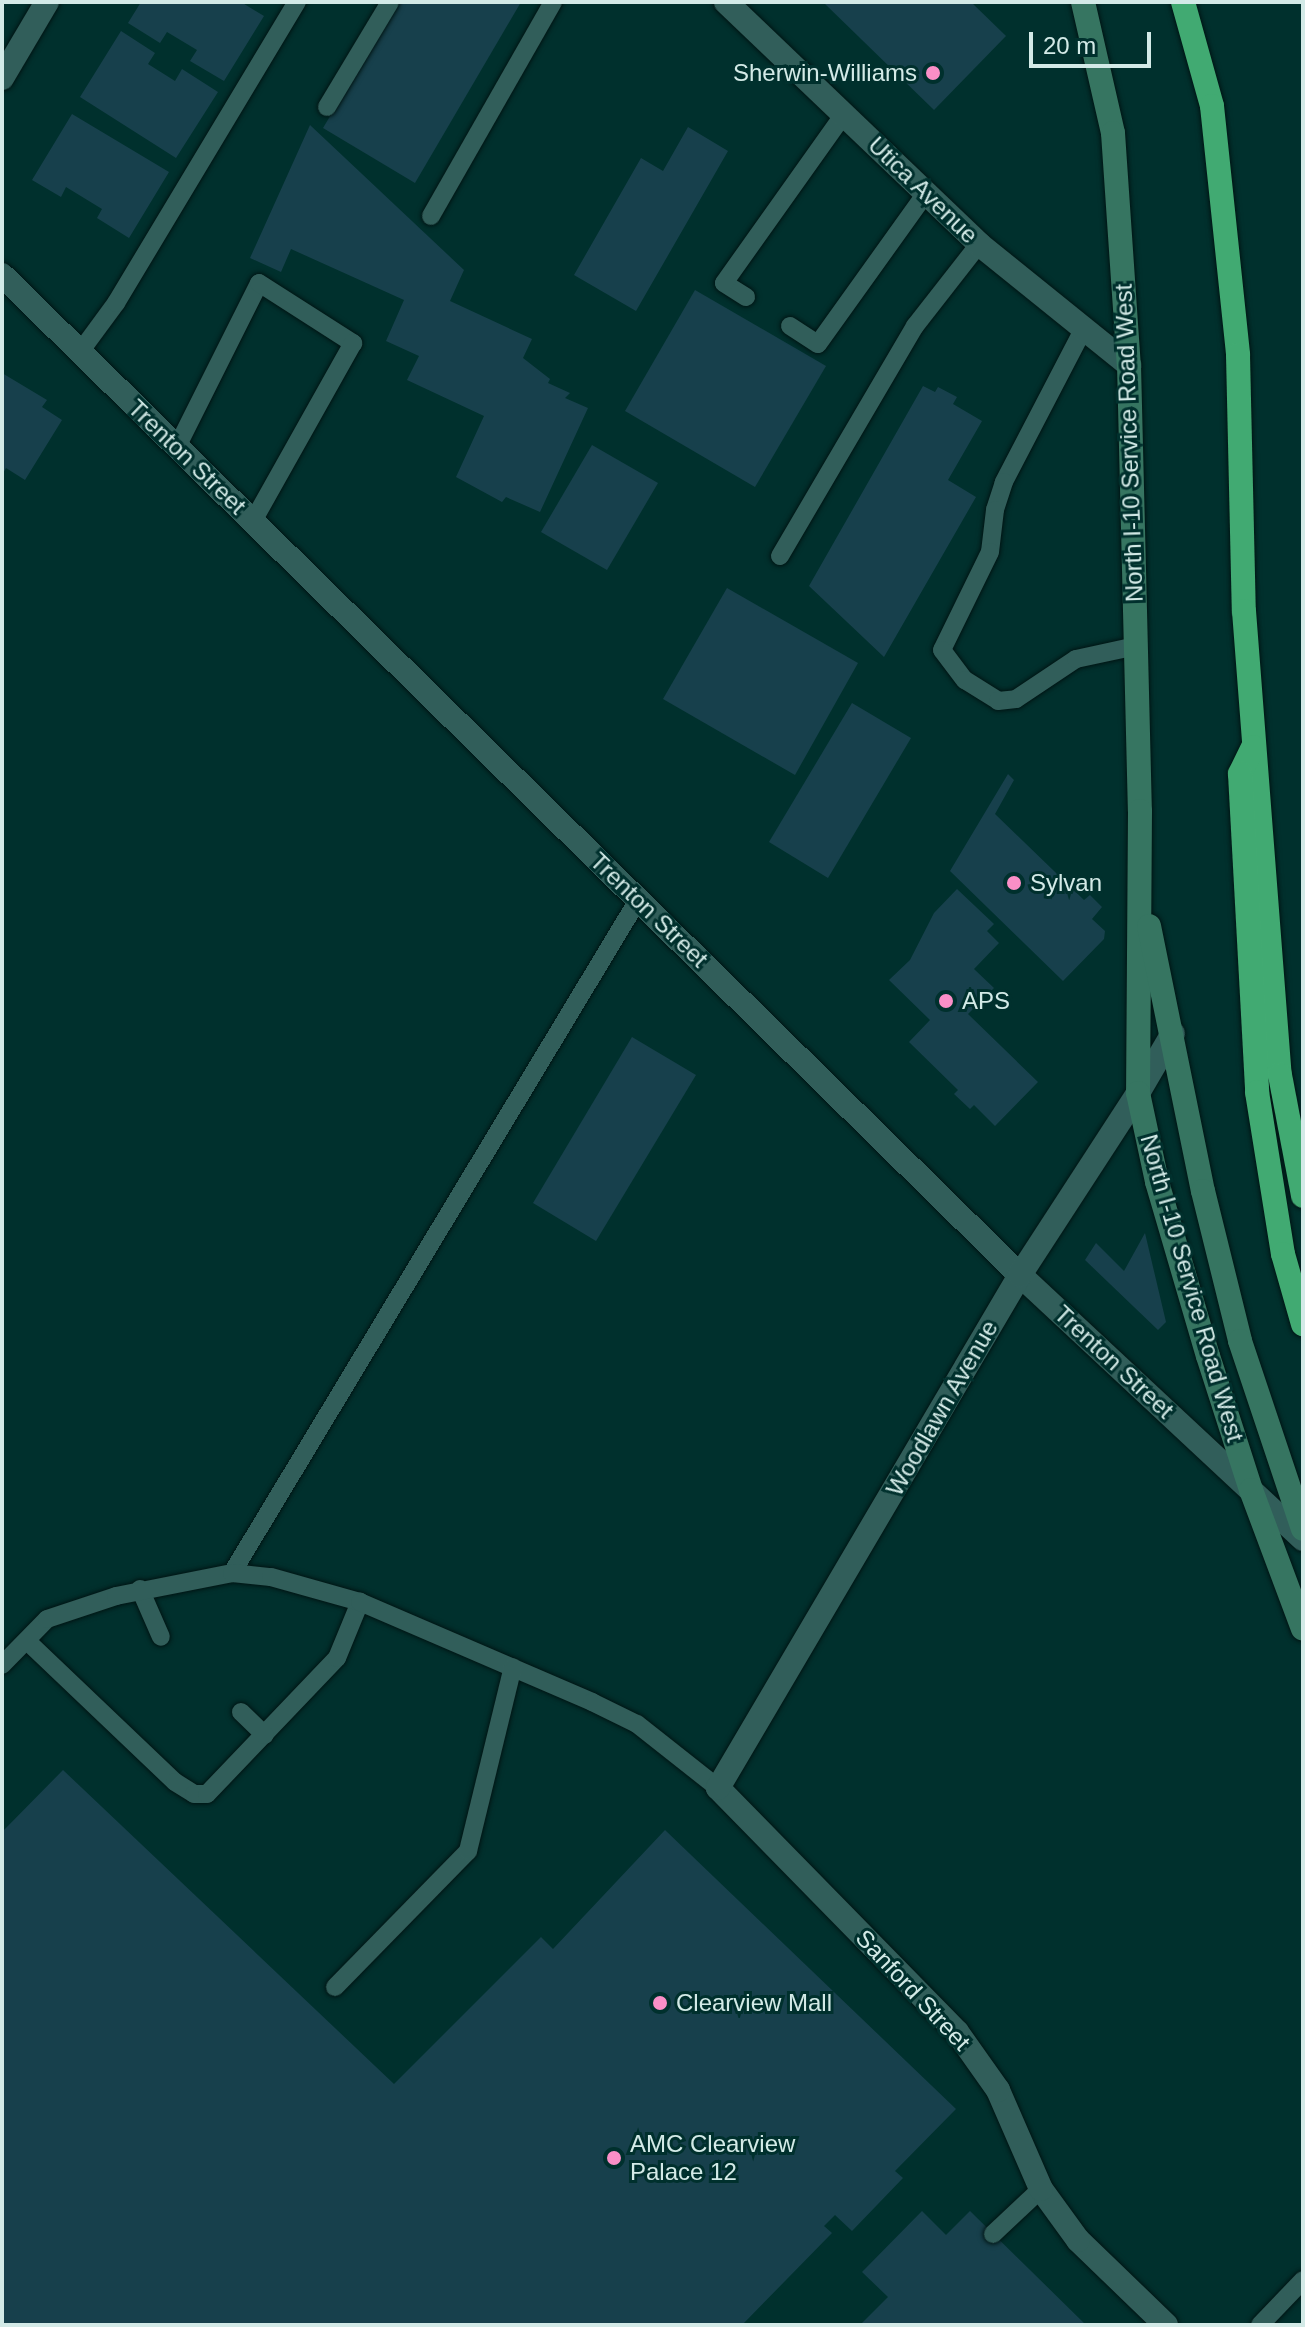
<!DOCTYPE html>
<html>
<head>
<meta charset="utf-8">
<style>
	body { margin:0 }
	#map { position:relative; width:1305px; height:2327px; overflow:hidden; background:#00302d; font-family:Arial,sans-serif }
	div>[style] { position:absolute }
	.building>* { inset:0; background:#17404c }
	.roads { filter:drop-shadow(0 0 2px #011514) drop-shadow(0 0 2px #011514) }
	.lane>* { height:18px; margin:-9px; padding:0 9px; transform-origin:9px; border-radius:9px; background:#315e5a }
	.street>* { height:24px; margin:-12px; padding:0 12px; transform-origin:12px; border-radius:12px; background:#315e5a }
	.secondary>* { height:24px; margin:-12px; padding:0 12px; transform-origin:12px; border-radius:12px; background:#367561 }
	.highway>* { height:24px; margin:-12px; padding:0 12px; transform-origin:12px; border-radius:12px; background:#41aa72 }
	.dots>* { width:22px; height:22px; translate:-50% -50%; box-sizing:border-box; border:4px solid #00302d; border-radius:50% }
	span { translate:-50% -50%; white-space:nowrap; text-align:center; line-height:1.15; -webkit-text-stroke:6px #00302d; paint-order:stroke }
	.poi-label { font-size:24px; color:#d3eae7 }
	.right { translate:-100% -50%; text-align:right }
	.left { translate:0 -50%; text-align:left }
	.street-label { font-size:24px; color:#d3eae7 }
	.frame { position:absolute; inset:0; border:4px solid #d3eae7; pointer-events:none }
	.scale { position:absolute; left:1029px; top:32px; width:122px; height:36px; box-sizing:border-box; border:4px solid #d3eae7; border-top:0; padding-left:10px; font-size:24px; line-height:28px; white-space:nowrap; color:#d3eae7; -webkit-text-stroke:6px #00302d; paint-order:stroke }
</style>
</head>
<body>
<div id="map">
	<div class="building">
		<div style="clip-path:polygon(141px 2px,241px 2px,264px 16px,224px 81px,190px 61px,197px 50px,167px 32px,160px 43px,128px 23px)"></div>
		<div style="clip-path:polygon(398px 2px,521px 2px,415px 183px,323px 128px)"></div>
		<div style="clip-path:polygon(823px 2px,971px 2px,1006px 36px,934px 110px)"></div>
		<div style="clip-path:polygon(121px 31px,155px 53px,148px 64px,175px 81px,182px 69px,218px 92px,176px 158px,80px 97px)"></div>
		<div style="clip-path:polygon(72px 114px,169px 172px,129px 238px,97px 218px,102px 209px,66px 187px,61px 197px,32px 180px)"></div>
		<div style="clip-path:polygon(310px 125px,464px 270px,450px 301px,532px 339px,523px 358px,550px 379px,548px 383px,570px 393px,565px 398px,588px 408px,540px 512px,506px 497px,502px 502px,456px 477px,484px 416px,407px 380px,419px 356px,386px 341px,404px 300px,291px 249px,281px 272px,250px 258px)"></div>
		<div style="clip-path:polygon(688px 127px,728px 151px,636px 311px,574px 275px,641px 158px,663px 171px)"></div>
		<div style="clip-path:polygon(695px 290px,826px 366px,755px 487px,625px 411px)"></div>
		<div style="clip-path:polygon(2px 373px,47px 400px,42px 407px,62px 420px,25px 480px,6px 468px,2px 475px)"></div>
		<div style="clip-path:polygon(923px 386px,935px 392px,938px 387px,957px 397px,953px 404px,982px 421px,948px 480px,976px 497px,884px 657px,809px 586px)"></div>
		<div style="clip-path:polygon(592px 445px,658px 483px,607px 570px,541px 532px)"></div>
		<div style="clip-path:polygon(727px 588px,858px 663px,795px 775px,663px 699px)"></div>
		<div style="clip-path:polygon(852px 703px,911px 738px,828px 878px,769px 842px)"></div>
		<div style="clip-path:polygon(1008px 774px,1014px 780px,995px 814px,1084px 900px,1090px 895px,1102px 907px,1092px 919px,1105px 931px,1104px 939px,1063px 981px,950px 871px)"></div>
		<div style="clip-path:polygon(957px 889px,994px 924px,987px 931px,999px 943px,974px 969px,994px 988px,968px 1014px,1038px 1082px,995px 1126px,974px 1105px,970px 1109px,954px 1094px,958px 1090px,909px 1042px,930px 1020px,889px 980px,910px 960px,934px 913px)"></div>
		<div style="clip-path:polygon(632px 1037px,696px 1075px,596px 1241px,533px 1203px)"></div>
		<div style="clip-path:polygon(1145px 1233px,1166px 1322px,1158px 1330px,1085px 1260px,1096px 1243px,1124px 1271px)"></div>
		<div style="clip-path:polygon(63px 1770px,394px 2084px,541px 1937px,553px 1949px,665px 1830px,956px 2109px,895px 2171px,903px 2178px,852px 2231px,835px 2215px,824px 2226px,832px 2233px,742px 2325px,2px 2325px,2px 1832px)"></div>
		<div style="clip-path:polygon(922px 2211px,946px 2235px,970px 2211px,1086px 2325px,860px 2325px,888px 2297px,862px 2272px)"></div>
	</div>
	<div class="roads">
		<div class="lane">
			<div style="left:327px;top:107px;width:122px;rotate:-59deg"></div>
			<div style="left:431px;top:216px;width:246px;rotate:-60.3deg"></div>
			<div style="left:746px;top:297px;width:26px;rotate:-148deg"></div>
			<div style="left:724px;top:283px;width:207px;rotate:-54.6deg"></div>
			<div style="left:790px;top:326px;width:33px;rotate:33deg"></div>
			<div style="left:818px;top:344px;width:186px;rotate:-54.4deg"></div>
			<div style="left:1084px;top:328px;width:174px;rotate:117.5deg"></div>
			<div style="left:1004px;top:482px;width:29px;rotate:108deg"></div>
			<div style="left:995px;top:510px;width:42px;rotate:96.8deg"></div>
			<div style="left:990px;top:552px;width:109px;rotate:116.1deg"></div>
			<div style="left:942px;top:650px;width:38px;rotate:53deg"></div>
			<div style="left:965px;top:680px;width:39px;rotate:32deg"></div>
			<div style="left:998px;top:701px;width:18px;rotate:-6deg"></div>
			<div style="left:1016px;top:699px;width:72px;rotate:-33.7deg"></div>
			<div style="left:1076px;top:659px;width:61px;rotate:-12.2deg"></div>
			<div style="left:80px;top:352px;width:61px;rotate:-53.7deg"></div>
			<div style="left:116px;top:303px;width:351px;rotate:-59deg"></div>
			<div style="left:177px;top:447px;width:183px;rotate:-63.4deg"></div>
			<div style="left:259px;top:283px;width:112px;rotate:32.6deg"></div>
			<div style="left:353px;top:343px;width:204px;rotate:119.3deg"></div>
			<div style="left:780px;top:556px;width:267px;rotate:-59.6deg"></div>
			<div style="left:915px;top:326px;width:104px;rotate:-52deg"></div>
			<div style="left:232px;top:1573px;width:786px;rotate:-58.9deg"></div>
			<div style="left:140px;top:1589px;width:52px;rotate:66.4deg"></div>
			<div style="left:27px;top:1641px;width:204px;rotate:43.6deg"></div>
			<div style="left:175px;top:1782px;width:22px;rotate:32deg"></div>
			<div style="left:194px;top:1794px;width:13px"></div>
			<div style="left:207px;top:1794px;width:188px;rotate:-46.3deg"></div>
			<div style="left:337px;top:1658px;width:61px;rotate:-67.7deg"></div>
			<div style="left:2px;top:1665px;width:64px;rotate:-45.6deg"></div>
			<div style="left:47px;top:1619px;width:73px;rotate:-18.4deg"></div>
			<div style="left:116px;top:1596px;width:118px;rotate:-11.2deg"></div>
			<div style="left:232px;top:1573px;width:39px;rotate:6deg"></div>
			<div style="left:271px;top:1577px;width:92px;rotate:15.7deg"></div>
			<div style="left:360px;top:1602px;width:253px;rotate:23.3deg"></div>
			<div style="left:592px;top:1702px;width:50px;rotate:26.1deg"></div>
			<div style="left:637px;top:1724px;width:103px;rotate:38.3deg"></div>
			<div style="left:241px;top:1712px;width:33px;rotate:44deg"></div>
			<div style="left:335px;top:1987px;width:190px;rotate:-45.6deg"></div>
			<div style="left:468px;top:1851px;width:189px;rotate:-76.3deg"></div>
			<div style="left:993px;top:2234px;width:66px;rotate:-43.2deg"></div>
			<div style="left:1260px;top:2325px;width:62px;rotate:-46.3deg"></div>
		</div>
		<div class="street">
			<div style="left:726px;top:2px;width:350px;rotate:43.7deg"></div>
			<div style="left:979px;top:244px;width:193px;rotate:38.9deg"></div>
			<div style="left:2px;top:78px;width:88px;rotate:-59.4deg"></div>
			<div style="left:2px;top:275px;width:1427px;rotate:44.49deg"></div>
			<div style="left:1020px;top:1275px;width:387px;rotate:43deg"></div>
			<div style="left:1166px;top:2325px;width:122px;rotate:-136deg"></div>
			<div style="left:1078px;top:2240px;width:63px;rotate:-126deg"></div>
			<div style="left:1041px;top:2189px;width:108px;rotate:-113.5deg"></div>
			<div style="left:998px;top:2090px;width:71px;rotate:-125.3deg"></div>
			<div style="left:957px;top:2032px;width:342px;rotate:-134.4deg"></div>
			<div style="left:718px;top:1788px;width:595px;rotate:-59.51deg"></div>
			<div style="left:1020px;top:1275px;width:217px;rotate:-57deg"></div>
			<div style="left:1138px;top:1093px;width:69px;rotate:-59.7deg"></div>
		</div>
		<div class="secondary">
			<div style="left:1083px;top:2px;width:134px;rotate:77.1deg"></div>
			<div style="left:1113px;top:133px;width:233px;rotate:86.1deg"></div>
			<div style="left:1129px;top:365px;width:446px;rotate:88.6deg"></div>
			<div style="left:1140px;top:811px;width:282px;rotate:90.4deg"></div>
			<div style="left:1138px;top:1093px;width:91px;rotate:77.9deg"></div>
			<div style="left:1157px;top:1182px;width:181px;rotate:73.7deg"></div>
			<div style="left:1208px;top:1356px;width:141px;rotate:72.2deg"></div>
			<div style="left:1251px;top:1490px;width:148px;rotate:69.5deg"></div>
			<div style="left:1149px;top:926px;width:270px;rotate:78.5deg"></div>
			<div style="left:1203px;top:1191px;width:154px;rotate:76.1deg"></div>
			<div style="left:1240px;top:1341px;width:198px;rotate:71.5deg"></div>
		</div>
		<div class="highway">
			<div style="left:1183px;top:2px;width:108px;rotate:74.4deg"></div>
			<div style="left:1212px;top:106px;width:250px;rotate:84deg"></div>
			<div style="left:1238px;top:355px;width:256px;rotate:88.7deg"></div>
			<div style="left:1244px;top:611px;width:465px;rotate:85.6deg"></div>
			<div style="left:1280px;top:1075px;width:123px;rotate:79.2deg"></div>
			<div style="left:1253px;top:747px;width:30px;rotate:116deg"></div>
			<div style="left:1240px;top:774px;width:318px;rotate:86.9deg"></div>
			<div style="left:1257px;top:1092px;width:164px;rotate:80.9deg"></div>
			<div style="left:1283px;top:1254px;width:73px;rotate:74.1deg"></div>
		</div>
	</div>
	<div class="dots">
		<div style="left:933px;top:73px;background:#fa8fc7"></div>
		<div style="left:1014px;top:883px;background:#fa8fc7"></div>
		<div style="left:946px;top:1001px;background:#fa8fc7"></div>
		<div style="left:660px;top:2003px;background:#fa8fc7"></div>
		<div style="left:614px;top:2158px;background:#fa8fc7"></div>
	</div>
	<div class="poi-label">
		<span class="right" style="left:917px;top:73px">Sherwin-Williams</span>
		<span class="left" style="left:1030px;top:883px">Sylvan</span>
		<span class="left" style="left:962px;top:1001px">APS</span>
		<span class="left" style="left:676px;top:2003px">Clearview Mall</span>
		<span class="left" style="left:630px;top:2158px">AMC Clearview<br>Palace 12</span>
	</div>
	<div class="street-label">
		<span style="left:923px;top:190px;rotate:44deg">Utica Avenue</span>
		<span style="left:1129px;top:443px;rotate:-92deg">North I-10 Service Road West</span>
		<span style="left:187px;top:457px;rotate:44deg">Trenton Street</span>
		<span style="left:649px;top:910px;rotate:44deg">Trenton Street</span>
		<span style="left:1192px;top:1288px;rotate:74deg">North I-10 Service Road West</span>
		<span style="left:1114px;top:1362px;rotate:43deg">Trenton Street</span>
		<span style="left:942px;top:1408px;rotate:-60deg">Woodlawn Avenue</span>
		<span style="left:913px;top:1990px;rotate:47deg">Sanford Street</span>
	</div>
	<div class="frame"></div>
	<div class="scale">20 m</div>
</div>
</body>
</html>
